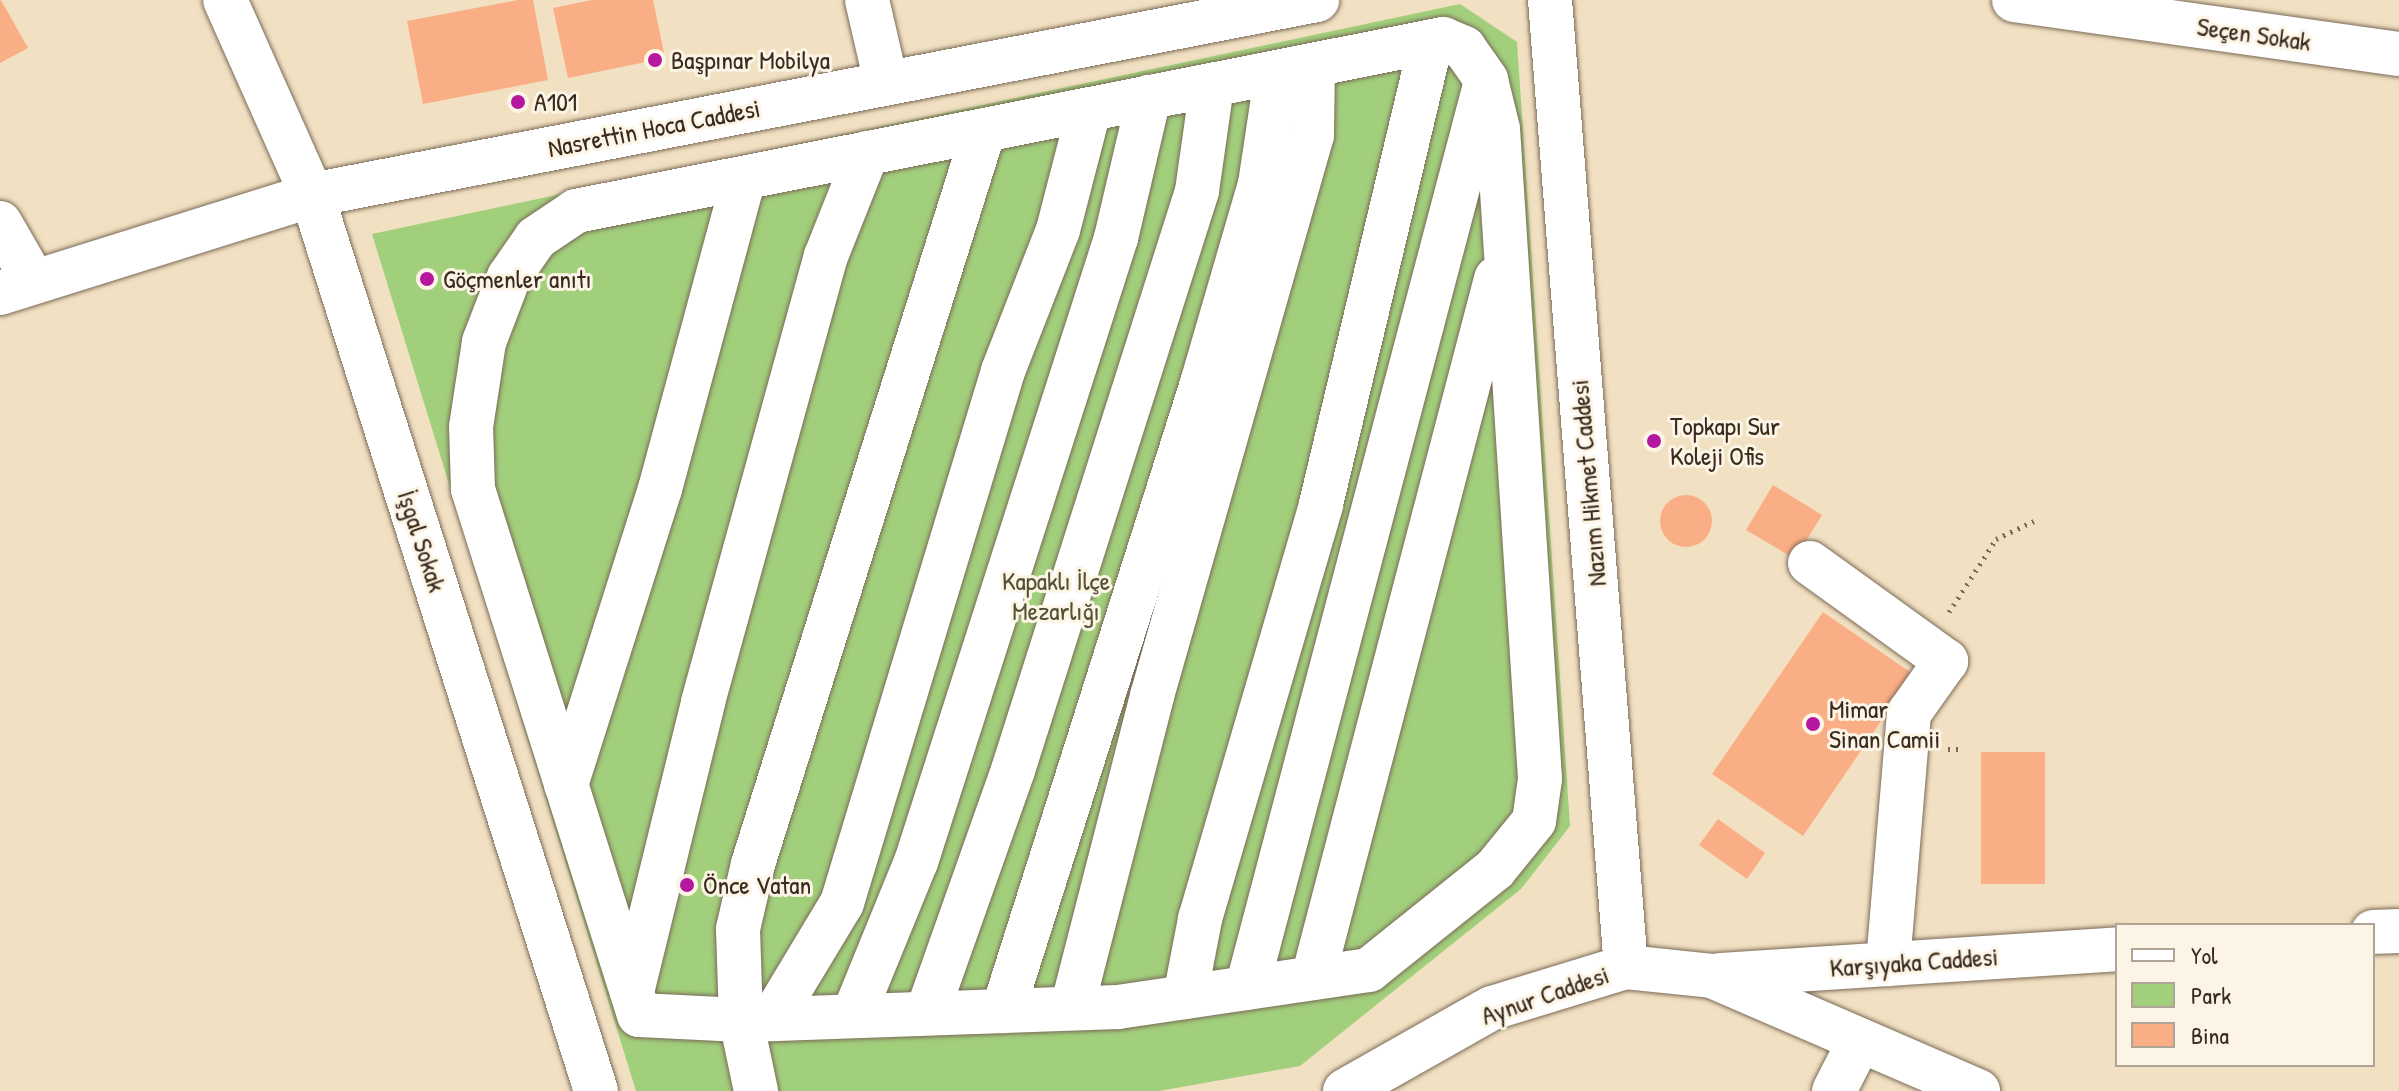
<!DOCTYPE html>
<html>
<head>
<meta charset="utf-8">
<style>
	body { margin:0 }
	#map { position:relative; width:2399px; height:1091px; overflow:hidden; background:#f1e0c1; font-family:"Patrick Hand",sans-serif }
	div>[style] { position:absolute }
	.green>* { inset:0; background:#a2cf7c }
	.building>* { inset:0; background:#faae85 }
	.round { border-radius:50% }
	.path>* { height:5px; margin-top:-2.5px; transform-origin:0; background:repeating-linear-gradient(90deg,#7b6a57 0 2px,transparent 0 8px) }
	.roads { filter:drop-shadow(0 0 2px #7b6a57) drop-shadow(0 0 2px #7b6a57) }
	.minor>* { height:44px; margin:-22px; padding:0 22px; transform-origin:22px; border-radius:22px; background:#fff }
	.dots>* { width:22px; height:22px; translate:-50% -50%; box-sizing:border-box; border:4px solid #fcf5e5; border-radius:50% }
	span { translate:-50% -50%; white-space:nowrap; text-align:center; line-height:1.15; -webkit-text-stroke:6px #fcf5e5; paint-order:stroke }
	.street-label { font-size:26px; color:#3b2a1e }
	.poi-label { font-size:26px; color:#3b2a1e }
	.left { translate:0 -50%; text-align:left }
	.park-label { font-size:26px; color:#555336 }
	.legend { position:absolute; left:2115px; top:923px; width:260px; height:144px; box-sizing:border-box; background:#fcf5e5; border:2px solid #afa495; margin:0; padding:10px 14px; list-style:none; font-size:24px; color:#3b2a1e }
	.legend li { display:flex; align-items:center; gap:16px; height:40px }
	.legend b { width:40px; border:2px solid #afa495 }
</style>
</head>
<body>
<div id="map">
	<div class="green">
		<div style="clip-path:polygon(1460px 4px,1517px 42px,1570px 826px,1521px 889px,1300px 1066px,1159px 1091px,636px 1091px,372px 234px)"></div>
	</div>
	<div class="building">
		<div style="clip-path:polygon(1px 0,28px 48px,0 63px,0 1px)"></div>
		<div style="clip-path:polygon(518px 0,533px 0,548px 80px,423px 104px,407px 21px)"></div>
		<div style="clip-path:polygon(592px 0,653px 0,665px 58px,568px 78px,553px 8px)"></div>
		<div style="clip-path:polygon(1773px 485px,1822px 515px,1795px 559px,1746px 530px)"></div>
		<div class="round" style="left:1660px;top:495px;width:52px;height:52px"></div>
		<div style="clip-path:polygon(1823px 612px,1913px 674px,1803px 836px,1712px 774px)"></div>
		<div style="clip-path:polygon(1981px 752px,2045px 752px,2045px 884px,1981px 884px)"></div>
		<div style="clip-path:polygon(1718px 819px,1765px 853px,1747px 879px,1699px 845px)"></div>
	</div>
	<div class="path">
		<div style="left:1949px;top:612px;width:87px;rotate:-57.2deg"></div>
		<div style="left:1996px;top:539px;width:44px;rotate:-25.4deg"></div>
		<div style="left:1948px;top:749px;width:16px"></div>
	</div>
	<div class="roads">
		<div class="minor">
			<div style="left:225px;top:0;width:214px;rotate:66deg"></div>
			<div style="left:312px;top:195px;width:940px;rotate:72.41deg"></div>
			<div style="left:867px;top:0;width:84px;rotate:77deg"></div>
			<div style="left:1550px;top:0;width:970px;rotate:85.51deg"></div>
			<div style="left:2014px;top:0;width:389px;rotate:8deg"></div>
			<div style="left:1443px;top:39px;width:23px;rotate:23deg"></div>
			<div style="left:1464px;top:48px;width:39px;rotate:55deg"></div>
			<div style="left:1486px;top:80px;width:50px;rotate:76.2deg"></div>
			<div style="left:1498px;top:129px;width:651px;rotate:86.3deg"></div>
			<div style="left:1540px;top:779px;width:42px;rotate:98.1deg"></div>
			<div style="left:1534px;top:821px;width:62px;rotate:129.1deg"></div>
			<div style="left:1495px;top:869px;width:161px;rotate:141.3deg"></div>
			<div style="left:1369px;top:970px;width:254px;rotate:171.6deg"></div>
			<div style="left:1118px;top:1007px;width:377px;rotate:178deg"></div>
			<div style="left:741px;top:1020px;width:102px;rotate:-177.2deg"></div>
			<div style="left:639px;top:1015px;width:552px;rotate:-107.52deg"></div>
			<div style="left:473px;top:489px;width:62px;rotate:-91.8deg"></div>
			<div style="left:471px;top:427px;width:86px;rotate:-81.3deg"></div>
			<div style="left:484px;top:342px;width:70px;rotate:-69deg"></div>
			<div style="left:509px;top:277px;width:47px;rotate:-55.3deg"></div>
			<div style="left:536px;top:238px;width:48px;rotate:-34deg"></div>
			<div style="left:576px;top:211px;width:884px;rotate:-11.22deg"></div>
			<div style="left:0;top:223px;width:68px;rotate:60deg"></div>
			<div style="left:0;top:293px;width:327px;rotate:-17.4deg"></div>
			<div style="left:312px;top:195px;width:1024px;rotate:-10.98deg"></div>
			<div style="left:1810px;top:563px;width:168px;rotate:35.8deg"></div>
			<div style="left:1946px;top:661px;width:64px;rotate:125.4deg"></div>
			<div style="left:1909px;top:713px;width:252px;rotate:94.8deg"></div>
			<div style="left:566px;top:785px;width:311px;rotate:-72.4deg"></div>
			<div style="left:660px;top:489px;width:322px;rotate:-74.9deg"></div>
			<div style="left:2373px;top:932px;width:26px;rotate:-2deg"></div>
			<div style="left:1720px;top:975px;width:398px;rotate:-3.7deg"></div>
			<div style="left:1313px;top:978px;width:723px;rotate:-75.33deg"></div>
			<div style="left:1247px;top:988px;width:930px;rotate:-75.23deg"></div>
			<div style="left:632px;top:992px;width:299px;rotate:-76.2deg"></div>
			<div style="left:703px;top:702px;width:463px;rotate:-74.6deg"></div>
			<div style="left:826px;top:256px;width:111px;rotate:-68.3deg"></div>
			<div style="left:1185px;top:997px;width:79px;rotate:-79.1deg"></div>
			<div style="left:1200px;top:919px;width:432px;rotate:-73.7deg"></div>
			<div style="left:1321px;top:504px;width:475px;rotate:-76.6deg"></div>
			<div style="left:1072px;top:1008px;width:322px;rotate:-75.6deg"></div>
			<div style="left:1152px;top:696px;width:583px;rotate:-74.08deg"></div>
			<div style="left:1312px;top:135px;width:70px;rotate:-89.2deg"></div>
			<div style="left:1003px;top:1011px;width:662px;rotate:-72.41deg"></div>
			<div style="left:1203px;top:380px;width:204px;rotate:-73.8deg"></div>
			<div style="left:1260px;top:184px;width:113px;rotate:-81.4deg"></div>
			<div style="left:927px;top:1013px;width:258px;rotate:-70.5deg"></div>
			<div style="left:1013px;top:770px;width:608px;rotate:-72.37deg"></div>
			<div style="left:1197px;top:191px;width:107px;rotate:-81.9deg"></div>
			<div style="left:853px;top:1016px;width:166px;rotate:-67.8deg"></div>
			<div style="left:916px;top:862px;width:655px;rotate:-72.23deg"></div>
			<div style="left:1116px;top:238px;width:145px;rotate:-76.8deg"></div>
			<div style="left:772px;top:1019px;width:135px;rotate:-58.9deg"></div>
			<div style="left:842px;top:903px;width:556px;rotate:-73.16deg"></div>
			<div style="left:1003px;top:371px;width:151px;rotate:-68.7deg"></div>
			<div style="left:1058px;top:230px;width:124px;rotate:-75.5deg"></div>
			<div style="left:756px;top:1091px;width:73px;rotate:-101.9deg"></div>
			<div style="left:741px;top:1020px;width:91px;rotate:-91.9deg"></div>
			<div style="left:738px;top:929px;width:67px;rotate:-77deg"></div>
			<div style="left:753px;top:864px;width:769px;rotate:-72.53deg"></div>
			<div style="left:1345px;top:1091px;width:169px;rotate:-29.5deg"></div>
			<div style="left:1492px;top:1008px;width:140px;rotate:-17deg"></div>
			<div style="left:1626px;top:967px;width:86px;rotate:6deg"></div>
			<div style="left:1712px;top:976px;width:290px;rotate:23.4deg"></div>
			<div style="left:1834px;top:1091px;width:57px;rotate:-63deg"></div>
		</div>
	</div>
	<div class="dots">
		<div style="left:655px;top:60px;background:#b5179e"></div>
		<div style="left:518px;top:102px;background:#b5179e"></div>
		<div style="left:427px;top:279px;background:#b5179e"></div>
		<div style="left:1654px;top:441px;background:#b5179e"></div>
		<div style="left:1813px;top:724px;background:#b5179e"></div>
		<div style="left:687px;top:885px;background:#b5179e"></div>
	</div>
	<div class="street-label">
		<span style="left:2254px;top:34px;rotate:8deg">Seçen Sokak</span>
		<span style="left:654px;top:128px;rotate:-11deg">Nasrettin Hoca Caddesi</span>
		<span style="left:1588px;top:483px;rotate:-95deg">Nazım Hikmet Caddesi</span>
		<span style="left:422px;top:541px;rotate:72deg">İşgal Sokak</span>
		<span style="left:1914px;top:962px;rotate:-4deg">Karşıyaka Caddesi</span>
		<span style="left:1545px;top:995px;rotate:-19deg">Aynur Caddesi</span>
	</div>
	<div class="poi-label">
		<span class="left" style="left:671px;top:60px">Başpınar Mobilya</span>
		<span class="left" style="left:534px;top:102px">A101</span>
		<span class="left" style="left:443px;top:279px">Göçmenler anıtı</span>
		<span class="left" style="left:1670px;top:441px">Topkapı Sur<br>Koleji Ofis</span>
		<span class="left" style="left:1829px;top:724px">Mimar<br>Sinan Camii</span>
		<span class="left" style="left:703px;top:885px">Önce Vatan</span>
	</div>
	<div class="park-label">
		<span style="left:1056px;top:596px">Kapaklı İlçe<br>Mezarlığı</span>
	</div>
	<ul class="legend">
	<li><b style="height:10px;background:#fff"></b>Yol</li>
	<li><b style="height:22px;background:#a2cf7c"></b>Park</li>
	<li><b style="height:22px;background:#faae85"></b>Bina</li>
	</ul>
</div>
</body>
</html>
